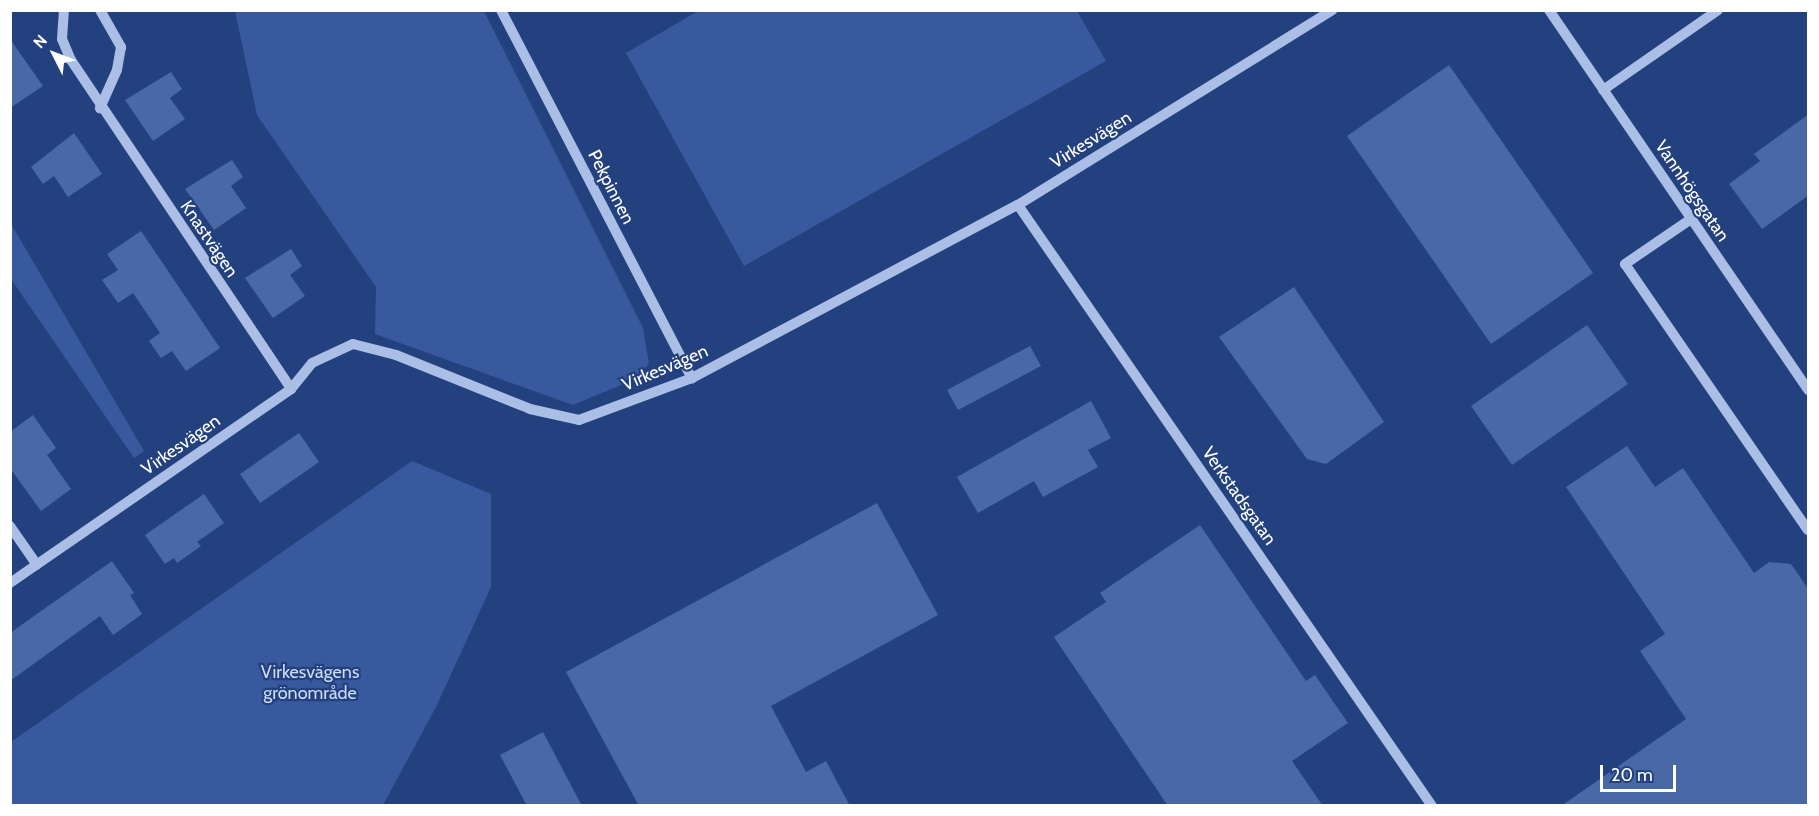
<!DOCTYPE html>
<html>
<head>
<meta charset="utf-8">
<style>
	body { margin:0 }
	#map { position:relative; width:1819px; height:816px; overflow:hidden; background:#24417f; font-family:Cabin,sans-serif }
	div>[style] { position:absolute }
	.green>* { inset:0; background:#38599d }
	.building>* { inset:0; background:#4868a6 }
	.minor>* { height:10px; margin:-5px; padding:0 5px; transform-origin:5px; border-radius:5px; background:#aabee6 }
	span { translate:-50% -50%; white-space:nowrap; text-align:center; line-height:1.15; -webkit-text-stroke:4.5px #24417f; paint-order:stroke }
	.street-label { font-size:18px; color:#fff }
	.park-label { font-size:18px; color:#cddbf5 }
	.frame { position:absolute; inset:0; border:12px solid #fff; pointer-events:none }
	.north { position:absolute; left:24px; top:24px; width:60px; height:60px; -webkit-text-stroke:4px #24417f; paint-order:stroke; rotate:312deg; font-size:16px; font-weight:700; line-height:24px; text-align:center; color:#fff }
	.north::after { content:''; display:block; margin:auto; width:21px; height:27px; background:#fff; clip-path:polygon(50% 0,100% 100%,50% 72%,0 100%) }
	.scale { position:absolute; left:1600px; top:765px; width:76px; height:27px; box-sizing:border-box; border:3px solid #fff; border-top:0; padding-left:8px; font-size:18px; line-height:21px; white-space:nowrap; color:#fff; -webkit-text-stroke:4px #24417f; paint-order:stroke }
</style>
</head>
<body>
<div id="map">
	<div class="green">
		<div style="clip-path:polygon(235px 11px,484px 11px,643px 328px,649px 364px,633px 380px,573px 405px,375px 334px,376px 287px,257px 115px)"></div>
		<div style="clip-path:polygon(1077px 11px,1106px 61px,744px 266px,626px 53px,698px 11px)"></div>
		<div style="clip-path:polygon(10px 222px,144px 451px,134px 458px,11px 279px)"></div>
		<div style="clip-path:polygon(412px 461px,491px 494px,491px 587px,436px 707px,383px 805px,11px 805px,11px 742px)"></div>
	</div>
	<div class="building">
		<div style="clip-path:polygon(10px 39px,43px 86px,10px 108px)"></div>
		<div style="clip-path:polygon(1449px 65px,1593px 273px,1491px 344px,1347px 136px)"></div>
		<div style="clip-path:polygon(171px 72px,182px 89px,170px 98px,185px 119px,153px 141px,125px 100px)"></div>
		<div style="clip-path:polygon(1809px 114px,1809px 195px,1762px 229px,1729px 184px,1760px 161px,1754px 154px)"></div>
		<div style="clip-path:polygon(74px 133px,102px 174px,68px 197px,54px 176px,43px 184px,31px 167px)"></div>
		<div style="clip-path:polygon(232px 160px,243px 177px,231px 186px,246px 208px,214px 230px,185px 189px)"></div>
		<div style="clip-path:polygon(141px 231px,220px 348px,186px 371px,172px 351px,161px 358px,149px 341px,160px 333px,133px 293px,118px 303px,102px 280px,118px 270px,107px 254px)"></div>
		<div style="clip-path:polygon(291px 249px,302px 266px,290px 275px,305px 296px,273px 318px,245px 278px)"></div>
		<div style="clip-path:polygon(1294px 287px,1384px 422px,1326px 464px,1307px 459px,1219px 337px)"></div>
		<div style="clip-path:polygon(1587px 325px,1628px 384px,1512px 465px,1471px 406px)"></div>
		<div style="clip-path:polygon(1030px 346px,1041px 366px,958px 410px,947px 390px)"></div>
		<div style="clip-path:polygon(1091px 401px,1111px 438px,1088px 450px,1098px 467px,1043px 497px,1034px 481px,978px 513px,957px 477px)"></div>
		<div style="clip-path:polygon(33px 415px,56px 448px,47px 455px,71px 489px,41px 511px,10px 468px,10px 432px)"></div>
		<div style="clip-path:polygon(299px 433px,319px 462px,260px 503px,240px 474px)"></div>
		<div style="clip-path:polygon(1627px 446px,1655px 487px,1683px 468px,1754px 573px,1769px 562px,1791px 564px,1809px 590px,1809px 806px,1561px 806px,1686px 719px,1640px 651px,1665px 634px,1566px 487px)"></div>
		<div style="clip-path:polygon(204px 494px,224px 523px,197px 542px,201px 546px,177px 563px,174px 558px,165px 564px,145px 535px)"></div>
		<div style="clip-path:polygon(877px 503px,938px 615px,771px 706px,806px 772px,826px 761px,850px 806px,639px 806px,566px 672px)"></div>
		<div style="clip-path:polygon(1200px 525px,1306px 681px,1315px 675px,1348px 723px,1292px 761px,1323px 806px,1168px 806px,1054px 637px,1106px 602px,1100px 593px)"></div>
		<div style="clip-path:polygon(112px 561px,134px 593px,130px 595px,142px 614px,113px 635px,100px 616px,10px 681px,10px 633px)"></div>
		<div style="clip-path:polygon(543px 732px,582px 806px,527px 806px,500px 755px)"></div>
	</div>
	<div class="minor">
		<div style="left:64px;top:10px;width:29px;rotate:94deg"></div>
		<div style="left:62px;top:39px;width:23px;rotate:67deg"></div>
		<div style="left:71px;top:60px;width:396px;rotate:56.2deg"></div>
		<div style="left:100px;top:10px;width:43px;rotate:60.4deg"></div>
		<div style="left:121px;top:47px;width:23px;rotate:100deg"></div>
		<div style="left:117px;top:70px;width:42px;rotate:114.1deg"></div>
		<div style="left:501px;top:10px;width:415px;rotate:62.6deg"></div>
		<div style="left:1549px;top:10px;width:460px;rotate:55.7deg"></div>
		<div style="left:1603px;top:90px;width:140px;rotate:-34.8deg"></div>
		<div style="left:1018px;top:205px;width:730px;rotate:55.44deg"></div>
		<div style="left:1691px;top:219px;width:80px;rotate:145.7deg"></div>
		<div style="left:1625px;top:264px;width:323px;rotate:55.5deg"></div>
		<div style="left:10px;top:526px;width:47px;rotate:55.3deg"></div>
		<div style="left:10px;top:583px;width:341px;rotate:-34.6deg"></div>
		<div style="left:291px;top:389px;width:33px;rotate:-51deg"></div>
		<div style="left:312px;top:363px;width:45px;rotate:-24.9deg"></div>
		<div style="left:353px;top:344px;width:44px;rotate:14.3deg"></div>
		<div style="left:396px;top:355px;width:144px;rotate:21.9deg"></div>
		<div style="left:530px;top:409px;width:50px;rotate:12.7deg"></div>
		<div style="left:579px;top:420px;width:121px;rotate:-20.4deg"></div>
		<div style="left:692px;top:378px;width:369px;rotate:-28deg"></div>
		<div style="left:1018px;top:205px;width:370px;rotate:-31.8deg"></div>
	</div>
	<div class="street-label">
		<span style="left:1091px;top:140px;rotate:-32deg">Virkesvägen</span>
		<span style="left:611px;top:187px;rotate:63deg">Pekpinnen</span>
		<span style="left:1692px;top:191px;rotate:56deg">Vannhögsgatan</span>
		<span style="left:209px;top:239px;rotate:56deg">Knastvägen</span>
		<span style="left:665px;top:368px;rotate:-23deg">Virkesvägen</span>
		<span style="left:181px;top:445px;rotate:-35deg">Virkesvägen</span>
		<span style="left:1239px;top:496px;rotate:55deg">Verkstadsgatan</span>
	</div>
	<div class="park-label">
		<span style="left:310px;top:683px">Virkesvägens<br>grönområde</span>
	</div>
	<div class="frame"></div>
	<div class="north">N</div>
	<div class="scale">20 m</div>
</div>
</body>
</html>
